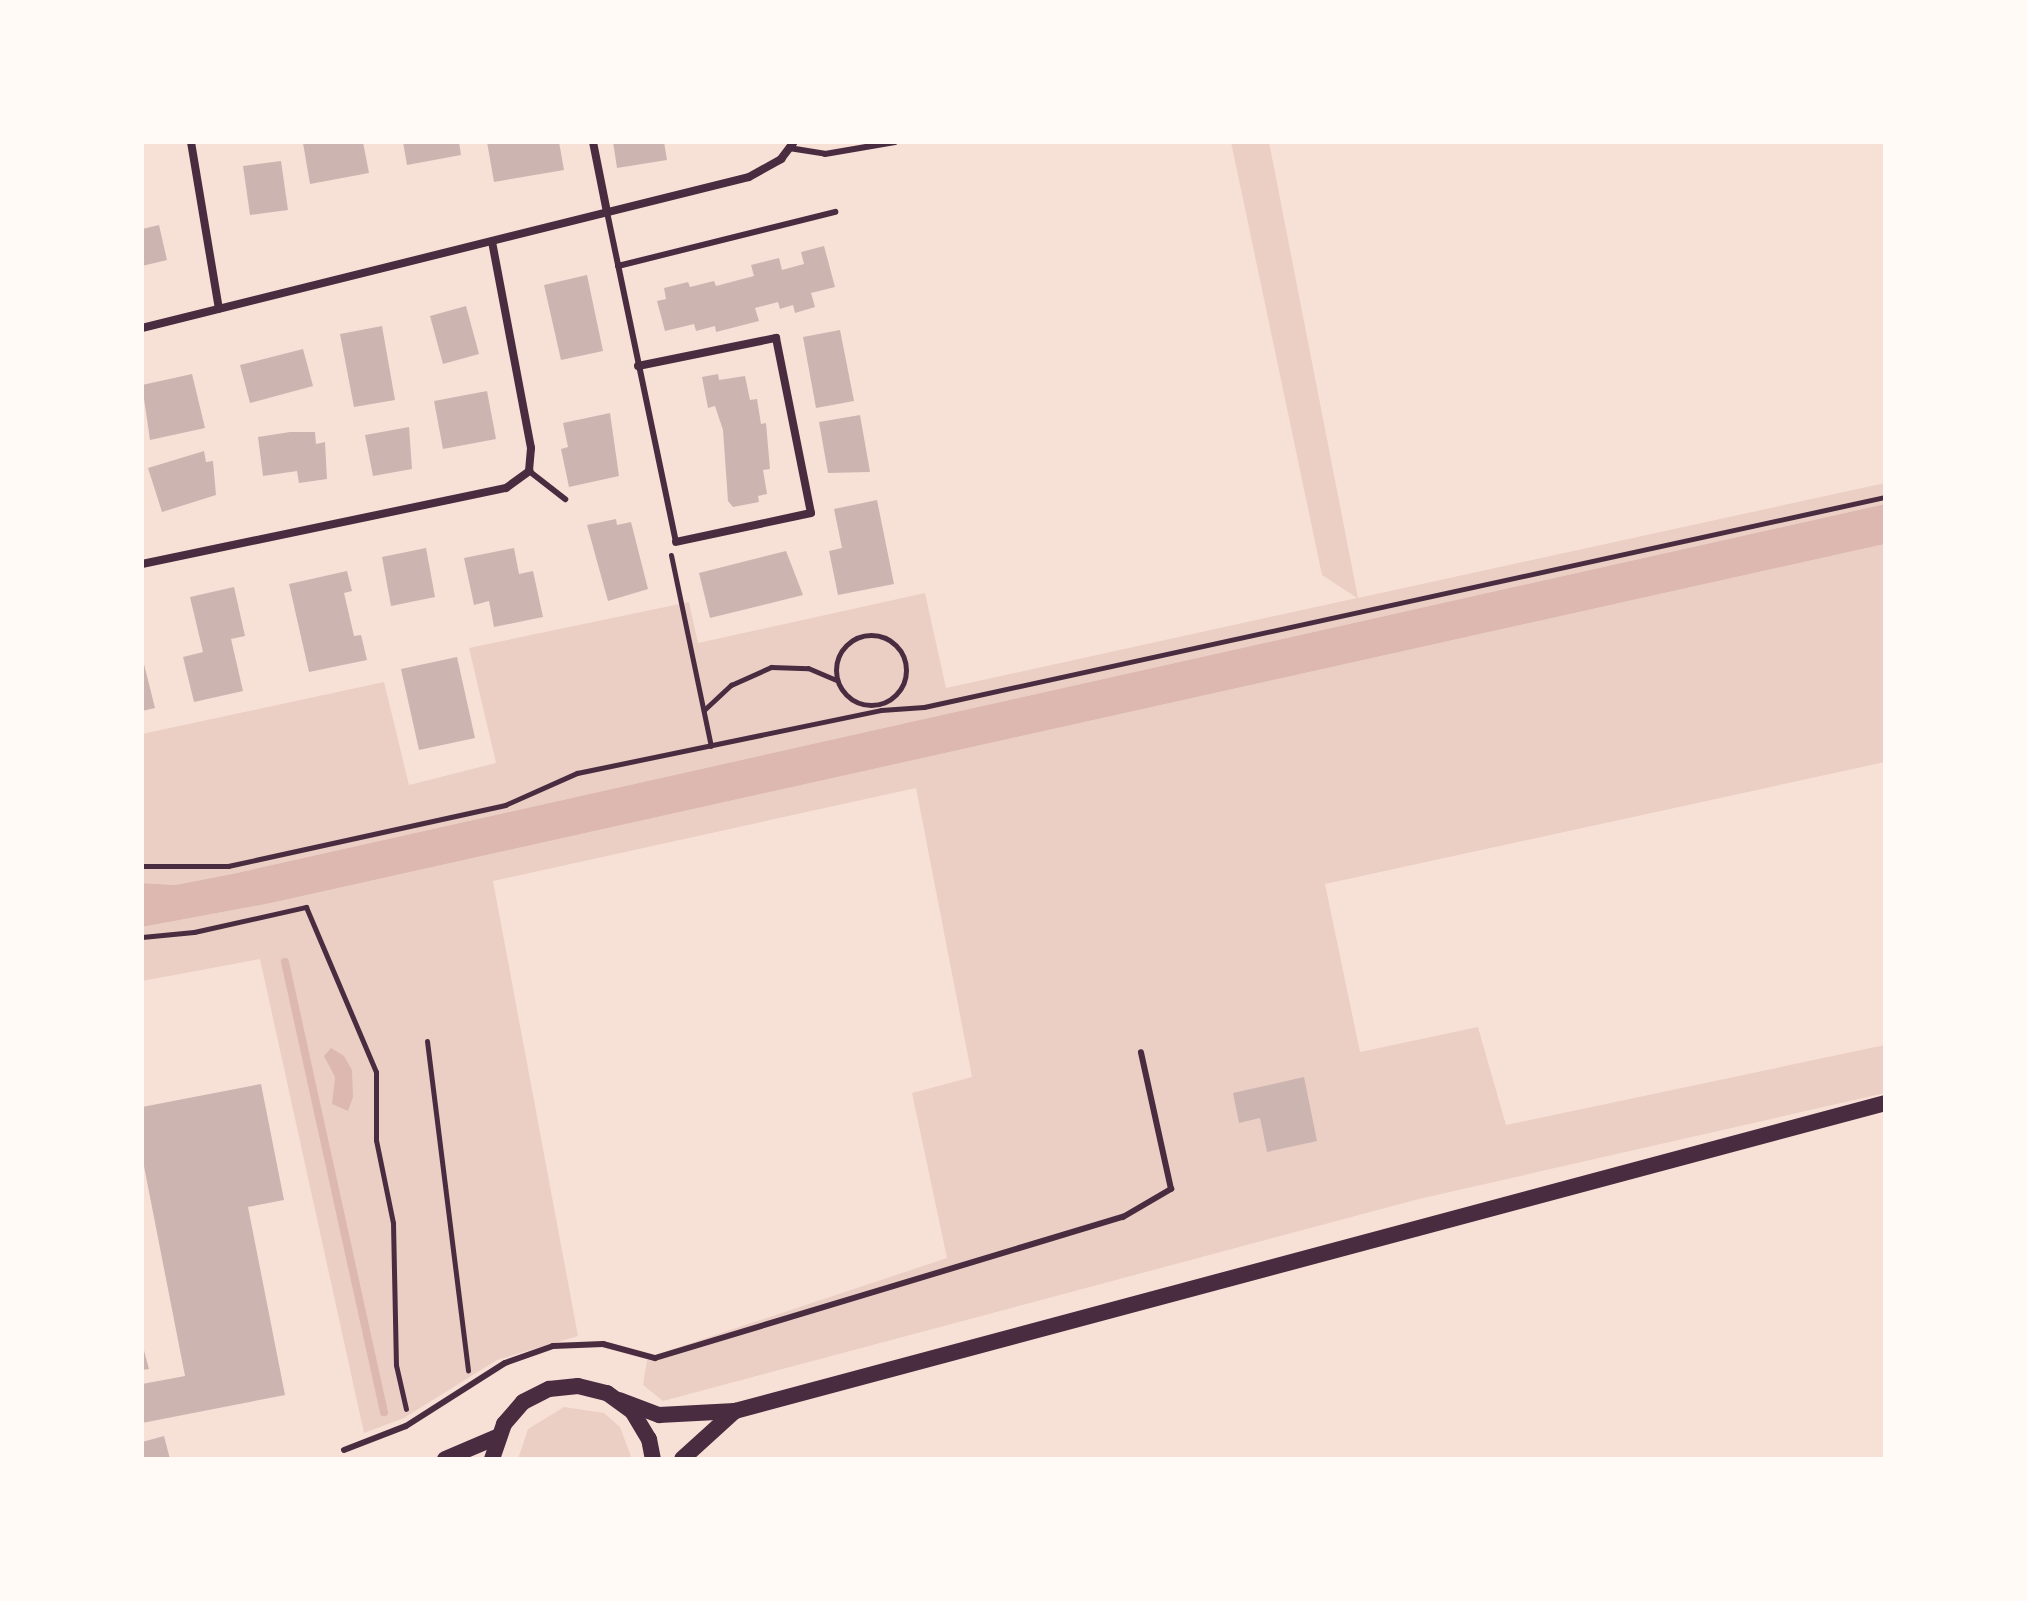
<!DOCTYPE html>
<html>
<head>
<meta charset="utf-8">
<style>
	body { margin:0 }
	#map { position:relative; width:2027px; height:1601px; overflow:hidden; background:#f7e1d7; font-family:"Titillium Web",sans-serif }
	div>[style] { position:absolute }
	.green>* { inset:0; background:#ebcfc5 }
	.water>* { inset:0; background:#dcb8b0 }
	.stream>* { height:8px; margin:-4px; padding:0 4px; transform-origin:4px; border-radius:4px; background:#dcb8b0 }
	.building>* { inset:0; background:#ccb4b1 }
	.path>* { height:5px; margin:-2.5px; padding:0 2.5px; transform-origin:2.5px; border-radius:2.5px; background:#4a2c40 }
	.path>.ring { margin:-2.5px; padding:0; box-sizing:content-box; background:none; border:5px solid #4a2c40; border-radius:50% }
	.service>* { height:6px; margin:-3px; padding:0 3px; transform-origin:3px; border-radius:3px; background:#4a2c40 }
	.minor>* { height:8px; margin:-4px; padding:0 4px; transform-origin:4px; border-radius:4px; background:#4a2c40 }
	.secondary>* { height:16px; margin:-8px; padding:0 8px; transform-origin:8px; border-radius:8px; background:#4a2c40 }
	span { translate:-50% -50%; white-space:nowrap; text-align:center; line-height:1.15; -webkit-text-stroke:6px #fffaf5; paint-order:stroke }
	.frame { position:absolute; inset:0; border:144px solid #fffaf5; pointer-events:none }
</style>
</head>
<body>
<div id="map">
	<div class="green">
		<div style="clip-path:polygon(1231px 142px,1269px 142px,1358px 598px,1885px 483px,1885px 504px,232px 874px,175px 885px,142px 883px,142px 734px,384px 682px,409px 785px,496px 763px,469px 648px,689px 602px,698px 643px,925px 593px,946px 688px,1357px 598px,1322px 575px)"></div>
		<div style="clip-path:polygon(1885px 544px,1885px 762px,1325px 884px,1360px 1052px,1478px 1027px,1506px 1125px,1885px 1045px,1885px 1093px,1419px 1199px,663px 1401px,643px 1385px,647px 1360px,658px 1354px,947px 1258px,912px 1093px,972px 1077px,916px 788px,493px 881px,578px 1336px,497px 1360px,404px 1418px,364px 1433px,260px 959px,142px 981px,142px 927px,271px 903px)"></div>
		<div style="clip-path:polygon(564px 1407px,604px 1413px,620px 1427px,632px 1459px,518px 1459px,528px 1429px)"></div>
	</div>
	<div class="water">
		<div style="clip-path:polygon(1885px 504px,1885px 544px,271px 903px,142px 927px,142px 883px,175px 885px,232px 874px)"></div>
		<div style="clip-path:polygon(331px 1048px,344px 1056px,352px 1070px,353px 1097px,348px 1111px,332px 1104px,335px 1077px,324px 1056px)"></div>
	</div>
	<div class="stream">
		<div style="left:285px;top:962px;width:461px;rotate:77.6deg"></div>
	</div>
	<div class="building">
		<div style="clip-path:polygon(363px 142px,369px 173px,310px 184px,303px 143px)"></div>
		<div style="clip-path:polygon(403px 142px,459px 142px,461px 155px,407px 165px)"></div>
		<div style="clip-path:polygon(487px 142px,559px 142px,564px 170px,494px 182px)"></div>
		<div style="clip-path:polygon(613px 142px,664px 142px,667px 160px,617px 168px)"></div>
		<div style="clip-path:polygon(281px 161px,288px 210px,250px 215px,243px 166px)"></div>
		<div style="clip-path:polygon(159px 225px,167px 260px,142px 266px,142px 229px)"></div>
		<div style="clip-path:polygon(824px 246px,835px 287px,811px 293px,815px 307px,795px 313px,793px 305px,780px 309px,778px 302px,755px 308px,759px 321px,716px 332px,715px 326px,696px 331px,694px 324px,665px 331px,657px 301px,666px 299px,664px 288px,688px 282px,690px 287px,714px 281px,716px 286px,754px 276px,751px 265px,779px 258px,782px 270px,804px 264px,801px 252px)"></div>
		<div style="clip-path:polygon(587px 275px,603px 351px,561px 360px,544px 285px)"></div>
		<div style="clip-path:polygon(466px 306px,479px 354px,443px 364px,430px 316px)"></div>
		<div style="clip-path:polygon(382px 326px,395px 400px,354px 407px,340px 334px)"></div>
		<div style="clip-path:polygon(840px 330px,854px 401px,816px 408px,803px 337px)"></div>
		<div style="clip-path:polygon(303px 349px,313px 386px,250px 403px,240px 365px)"></div>
		<div style="clip-path:polygon(192px 374px,205px 428px,150px 440px,142px 385px)"></div>
		<div style="clip-path:polygon(718px 374px,719px 380px,745px 376px,750px 400px,757px 399px,761px 424px,766px 423px,770px 469px,763px 470px,767px 494px,758px 496px,759px 502px,733px 507px,728px 501px,723px 430px,715px 406px,708px 408px,702px 377px)"></div>
		<div style="clip-path:polygon(487px 391px,496px 439px,443px 449px,434px 401px)"></div>
		<div style="clip-path:polygon(610px 413px,619px 476px,569px 487px,561px 449px,568px 447px,563px 423px)"></div>
		<div style="clip-path:polygon(860px 415px,870px 472px,828px 473px,819px 422px)"></div>
		<div style="clip-path:polygon(409px 427px,412px 469px,373px 476px,365px 435px)"></div>
		<div style="clip-path:polygon(290px 432px,315px 432px,316px 444px,325px 442px,327px 479px,299px 483px,297px 471px,263px 476px,258px 437px)"></div>
		<div style="clip-path:polygon(204px 451px,206px 462px,213px 461px,216px 495px,162px 512px,148px 468px)"></div>
		<div style="clip-path:polygon(877px 500px,894px 584px,838px 595px,829px 551px,842px 548px,834px 509px)"></div>
		<div style="clip-path:polygon(616px 519px,617px 525px,631px 522px,648px 589px,608px 601px,587px 525px)"></div>
		<div style="clip-path:polygon(426px 548px,435px 597px,391px 606px,382px 557px)"></div>
		<div style="clip-path:polygon(514px 548px,519px 574px,533px 571px,543px 617px,494px 627px,489px 601px,474px 605px,464px 558px)"></div>
		<div style="clip-path:polygon(786px 551px,803px 595px,710px 618px,699px 573px)"></div>
		<div style="clip-path:polygon(347px 571px,352px 591px,344px 593px,354px 636px,361px 635px,367px 660px,309px 672px,289px 584px)"></div>
		<div style="clip-path:polygon(234px 587px,245px 636px,231px 639px,243px 691px,194px 702px,183px 657px,203px 652px,190px 597px)"></div>
		<div style="clip-path:polygon(142px 656px,155px 708px,142px 711px)"></div>
		<div style="clip-path:polygon(457px 657px,475px 738px,419px 750px,401px 669px)"></div>
		<div style="clip-path:polygon(1304px 1077px,1317px 1141px,1267px 1152px,1260px 1118px,1239px 1123px,1233px 1093px)"></div>
		<div style="clip-path:polygon(261px 1084px,284px 1200px,248px 1207px,285px 1395px,142px 1423px,142px 1384px,185px 1376px,142px 1156px,142px 1107px)"></div>
		<div style="clip-path:polygon(142px 1343px,149px 1369px,142px 1370px)"></div>
		<div style="clip-path:polygon(164px 1436px,170px 1459px,142px 1459px,142px 1442px)"></div>
	</div>
	<div class="path">
		<div style="left:671px;top:555px;width:195px;rotate:78.2deg"></div>
		<div class="ring" style="left:836px;top:635px;width:65px;height:65px"></div>
		<div style="left:704px;top:710px;width:37px;rotate:-43deg"></div>
		<div style="left:731px;top:685px;width:44px;rotate:-24.2deg"></div>
		<div style="left:771px;top:667px;width:37px;rotate:2deg"></div>
		<div style="left:808px;top:668px;width:30px;rotate:23deg"></div>
		<div style="left:142px;top:866px;width:86px"></div>
		<div style="left:228px;top:866px;width:284px;rotate:-12.4deg"></div>
		<div style="left:505px;top:805px;width:79px;rotate:-24deg"></div>
		<div style="left:577px;top:773px;width:310px;rotate:-11.7deg"></div>
		<div style="left:881px;top:710px;width:43px;rotate:-4deg"></div>
		<div style="left:924px;top:707px;width:984px;rotate:-12.33deg"></div>
		<div style="left:142px;top:937px;width:52px;rotate:-5.5deg"></div>
		<div style="left:194px;top:932px;width:115px;rotate:-12.6deg"></div>
		<div style="left:306px;top:907px;width:179px;rotate:67deg"></div>
		<div style="left:376px;top:1072px;width:68px;rotate:90deg"></div>
		<div style="left:376px;top:1140px;width:85px;rotate:78.4deg"></div>
		<div style="left:393px;top:1223px;width:142px;rotate:88.8deg"></div>
		<div style="left:396px;top:1365px;width:45px;rotate:77.2deg"></div>
		<div style="left:427px;top:1041px;width:332px;rotate:82.9deg"></div>
	</div>
	<div class="service">
		<div style="left:789px;top:148px;width:36px;rotate:9deg"></div>
		<div style="left:825px;top:154px;width:71px;rotate:-9.7deg"></div>
		<div style="left:607px;top:212px;width:337px;rotate:78.2deg"></div>
		<div style="left:618px;top:266px;width:224px;rotate:-14deg"></div>
		<div style="left:529px;top:471px;width:46px;rotate:37.9deg"></div>
		<div style="left:344px;top:1450px;width:66px;rotate:-21.2deg"></div>
		<div style="left:406px;top:1426px;width:117px;rotate:-32.5deg"></div>
		<div style="left:505px;top:1363px;width:51px;rotate:-19.5deg"></div>
		<div style="left:553px;top:1346px;width:50px;rotate:-2.3deg"></div>
		<div style="left:603px;top:1344px;width:54px;rotate:15.1deg"></div>
		<div style="left:655px;top:1358px;width:489px;rotate:-16.8deg"></div>
		<div style="left:1123px;top:1217px;width:56px;rotate:-30.3deg"></div>
		<div style="left:1171px;top:1189px;width:140px;rotate:-102.4deg"></div>
	</div>
	<div class="minor">
		<div style="left:191px;top:142px;width:169px;rotate:80.5deg"></div>
		<div style="left:593px;top:142px;width:71px;rotate:78.7deg"></div>
		<div style="left:142px;top:328px;width:625px;rotate:-13.97deg"></div>
		<div style="left:749px;top:177px;width:37px;rotate:-29deg"></div>
		<div style="left:781px;top:159px;width:21px;rotate:-53deg"></div>
		<div style="left:638px;top:366px;width:141px;rotate:-11.5deg"></div>
		<div style="left:776px;top:338px;width:178px;rotate:78.7deg"></div>
		<div style="left:811px;top:513px;width:138px;rotate:167.9deg"></div>
		<div style="left:142px;top:564px;width:372px;rotate:-11.8deg"></div>
		<div style="left:506px;top:488px;width:29px;rotate:-36deg"></div>
		<div style="left:529px;top:471px;width:23px;rotate:-85deg"></div>
		<div style="left:531px;top:448px;width:210px;rotate:-100.7deg"></div>
	</div>
	<div class="secondary">
		<div style="left:619px;top:1400px;width:43px;rotate:20.6deg"></div>
		<div style="left:659px;top:1415px;width:76px;rotate:-3deg"></div>
		<div style="left:735px;top:1411px;width:1191px;rotate:-14.99deg"></div>
		<div style="left:445px;top:1459px;width:56px;rotate:-22.9deg"></div>
		<div style="left:492px;top:1459px;width:37px;rotate:-71deg"></div>
		<div style="left:504px;top:1424px;width:29px;rotate:-49deg"></div>
		<div style="left:523px;top:1402px;width:29px;rotate:-27deg"></div>
		<div style="left:549px;top:1389px;width:29px;rotate:-6deg"></div>
		<div style="left:578px;top:1386px;width:30px;rotate:14deg"></div>
		<div style="left:607px;top:1393px;width:31px;rotate:36deg"></div>
		<div style="left:632px;top:1411px;width:33px;rotate:59deg"></div>
		<div style="left:649px;top:1439px;width:20px;rotate:79deg"></div>
		<div style="left:682px;top:1459px;width:72px;rotate:-42.2deg"></div>
	</div>
	<div class="frame"></div>
</div>
</body>
</html>
